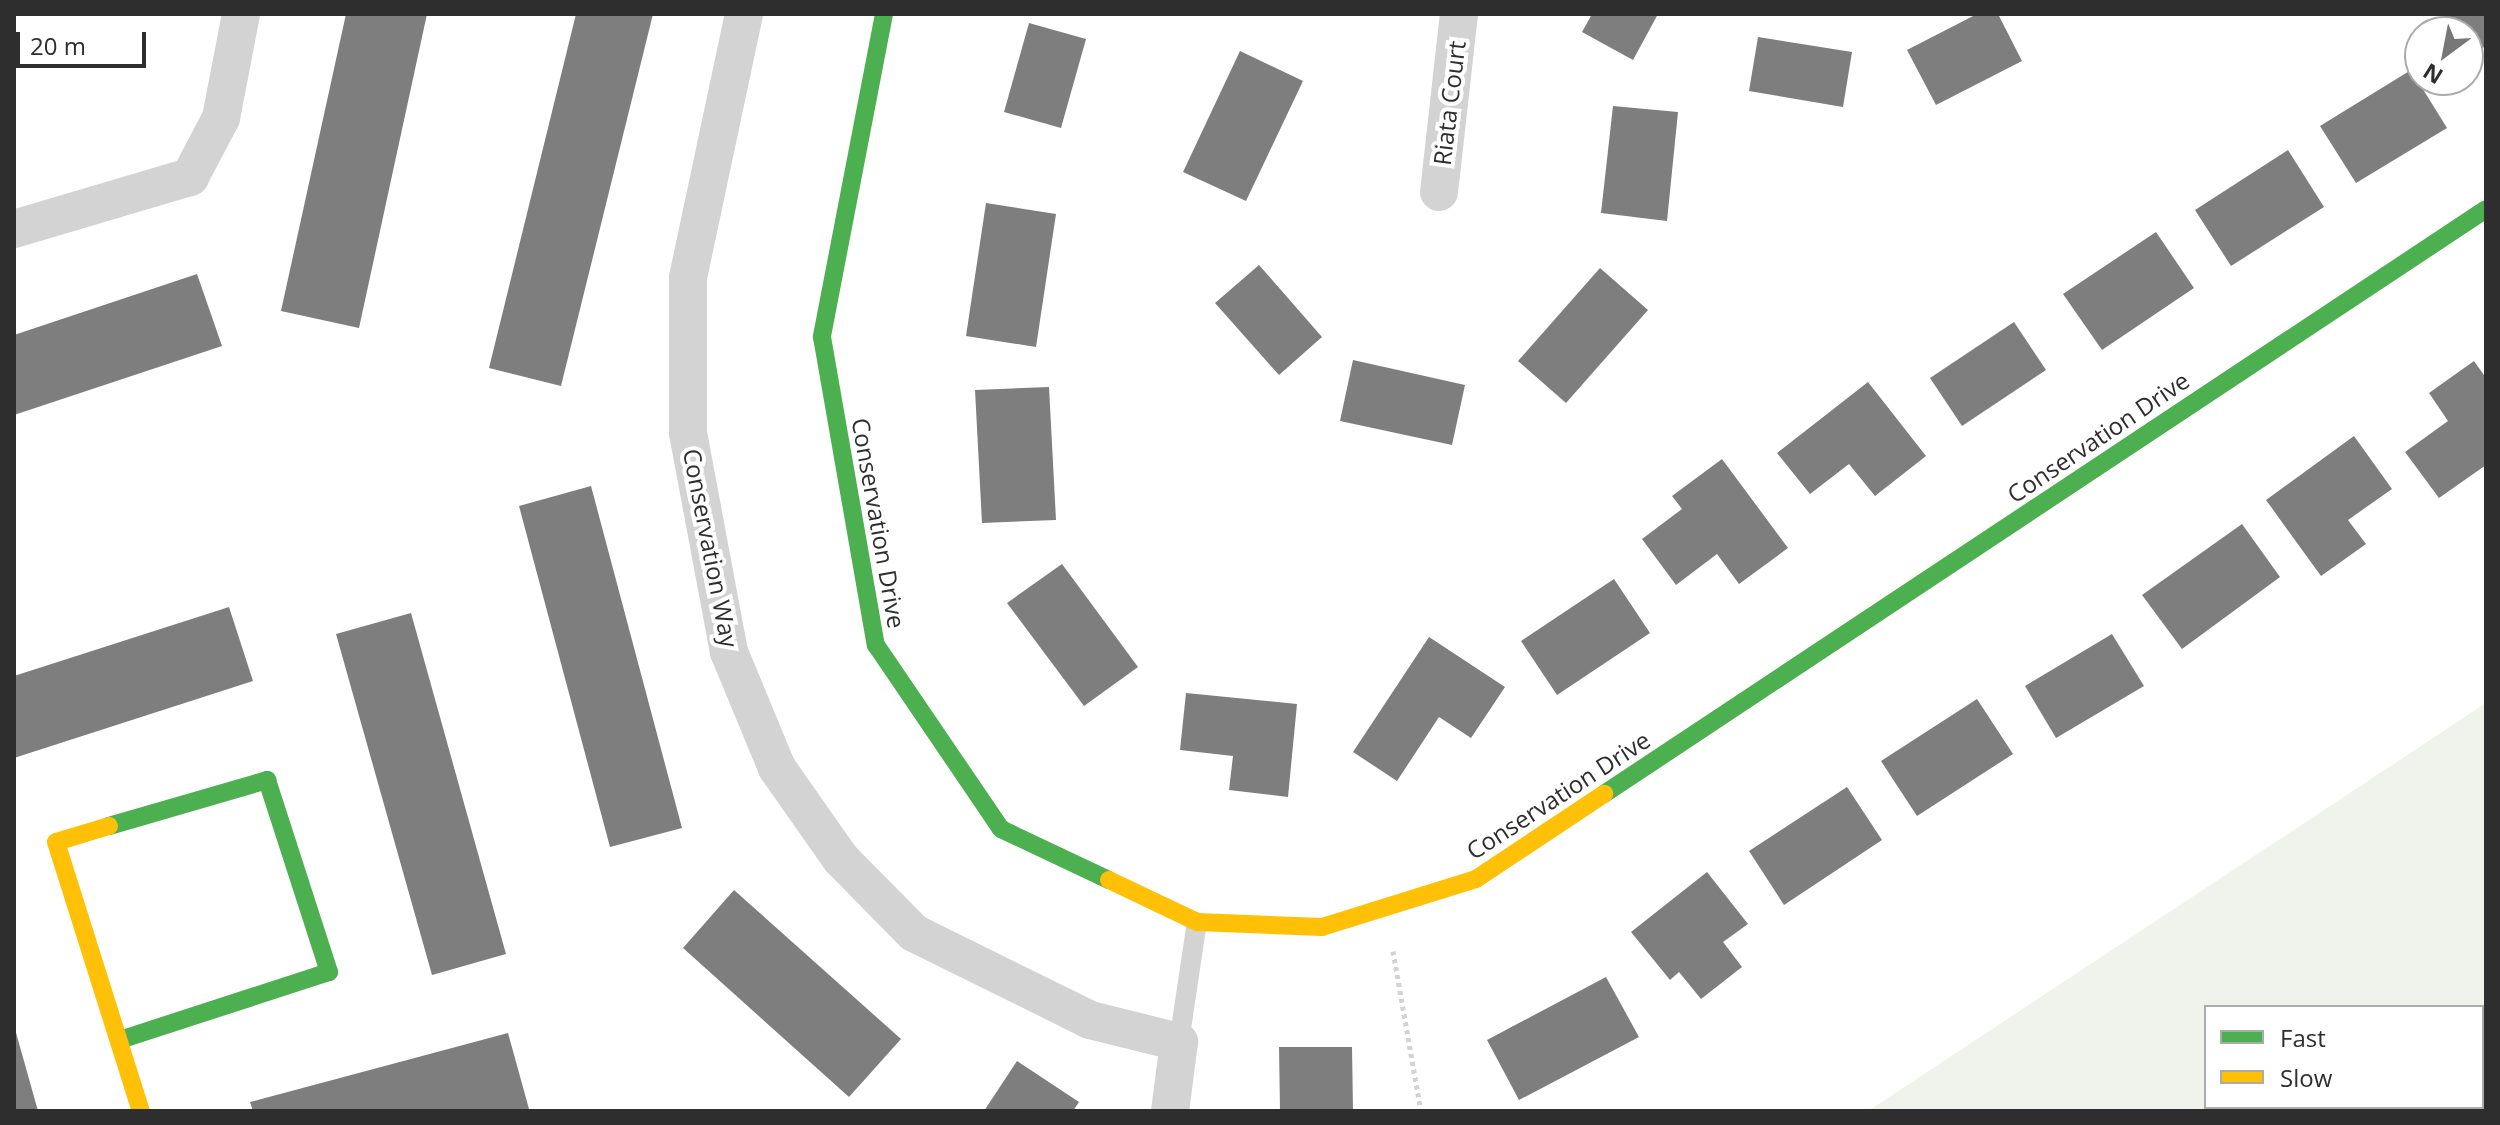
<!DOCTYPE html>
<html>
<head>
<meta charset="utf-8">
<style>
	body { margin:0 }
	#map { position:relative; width:2500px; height:1125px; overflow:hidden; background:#fff; font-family:"Open Sans",sans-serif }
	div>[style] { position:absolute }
	.green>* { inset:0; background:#f0f3ec }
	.building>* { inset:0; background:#7e7e7e }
	.path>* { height:5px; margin-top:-2.5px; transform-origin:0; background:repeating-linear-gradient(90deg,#d3d3d3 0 4px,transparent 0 8px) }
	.lane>* { height:20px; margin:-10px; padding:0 10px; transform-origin:10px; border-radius:10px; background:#d3d3d3 }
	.street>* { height:38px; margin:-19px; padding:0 19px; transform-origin:19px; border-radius:19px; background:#d3d3d3 }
	.fast>* { height:18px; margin:-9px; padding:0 9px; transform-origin:9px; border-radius:9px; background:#4caf50 }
	.slow>* { height:18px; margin:-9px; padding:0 9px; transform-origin:9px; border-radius:9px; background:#ffc107 }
	span { translate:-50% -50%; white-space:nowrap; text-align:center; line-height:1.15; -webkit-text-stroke:8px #fff; paint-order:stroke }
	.street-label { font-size:24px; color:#2e2e2e }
	.frame { position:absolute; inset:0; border:16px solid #2e2e2e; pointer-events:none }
	.legend { position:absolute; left:2204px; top:1005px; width:280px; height:104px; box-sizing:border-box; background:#fff; border:2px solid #ababab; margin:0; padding:10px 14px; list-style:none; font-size:24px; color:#2e2e2e }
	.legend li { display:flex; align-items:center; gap:16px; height:40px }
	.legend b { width:40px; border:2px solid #ababab }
	.north { position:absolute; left:2404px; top:16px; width:80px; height:80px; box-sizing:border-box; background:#fff; border:2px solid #ababab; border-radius:50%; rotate:212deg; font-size:22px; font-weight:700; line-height:32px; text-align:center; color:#2e2e2e }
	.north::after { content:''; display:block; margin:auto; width:28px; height:36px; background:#777; clip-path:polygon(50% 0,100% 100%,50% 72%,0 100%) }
	.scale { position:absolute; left:16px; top:32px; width:130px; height:36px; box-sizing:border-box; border:4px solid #2e2e2e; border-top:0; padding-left:10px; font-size:24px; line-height:28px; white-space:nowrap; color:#2e2e2e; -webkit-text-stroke:6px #fff; paint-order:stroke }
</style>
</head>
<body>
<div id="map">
	<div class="green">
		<div style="clip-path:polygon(evenodd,2486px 703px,2486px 1111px,1868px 1111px,2486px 703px,2206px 1007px,2482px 1007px,2482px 1107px,2206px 1107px,2206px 1007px)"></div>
	</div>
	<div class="building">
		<div style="clip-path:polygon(346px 14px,427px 14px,359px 328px,281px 311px)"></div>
		<div style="clip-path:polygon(576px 14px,653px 14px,561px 386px,489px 368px)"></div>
		<div style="clip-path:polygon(1592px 14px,1658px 14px,1633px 60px,1582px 32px)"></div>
		<div style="clip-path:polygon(1977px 14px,1998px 14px,2022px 61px,1936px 105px,1907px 50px)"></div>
		<div style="clip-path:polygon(2440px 14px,2486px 14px,2486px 45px,2482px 49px)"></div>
		<div style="clip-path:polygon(1029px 23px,1086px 39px,1061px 128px,1004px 112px)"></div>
		<div style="clip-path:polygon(1758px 37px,1852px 52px,1843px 107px,1749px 91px)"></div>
		<div style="clip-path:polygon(1240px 51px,1303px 81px,1246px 201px,1183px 172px)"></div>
		<div style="clip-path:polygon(2411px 70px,2447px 128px,2356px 183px,2320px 126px)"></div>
		<div style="clip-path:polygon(1613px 106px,1678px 112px,1667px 221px,1601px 213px)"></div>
		<div style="clip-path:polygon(2288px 150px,2324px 207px,2231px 266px,2195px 210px)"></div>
		<div style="clip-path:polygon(986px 203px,1056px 214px,1036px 347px,966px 336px)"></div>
		<div style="clip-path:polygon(2156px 232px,2194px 288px,2102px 350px,2063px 294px)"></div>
		<div style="clip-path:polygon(1259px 265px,1322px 337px,1279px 375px,1215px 303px)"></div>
		<div style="clip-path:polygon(1600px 268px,1648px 310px,1566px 403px,1518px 361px)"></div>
		<div style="clip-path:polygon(197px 274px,222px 346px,14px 415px,14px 335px)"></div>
		<div style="clip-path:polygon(2014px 322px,2046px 370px,1962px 426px,1930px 378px)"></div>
		<div style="clip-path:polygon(1353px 360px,1465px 385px,1452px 445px,1340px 421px)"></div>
		<div style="clip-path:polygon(2474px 361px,2486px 378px,2486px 465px,2439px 498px,2405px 452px,2448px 421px,2429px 393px)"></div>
		<div style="clip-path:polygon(1868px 382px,1926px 456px,1875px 496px,1849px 464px,1810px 494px,1777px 453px)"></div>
		<div style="clip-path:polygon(1049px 387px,1056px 520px,982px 523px,975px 390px)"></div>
		<div style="clip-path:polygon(2354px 436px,2392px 489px,2348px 520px,2366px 544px,2321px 576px,2266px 500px)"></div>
		<div style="clip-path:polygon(1722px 459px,1788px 548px,1739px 584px,1717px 554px,1676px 585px,1642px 539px,1682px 509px,1672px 496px)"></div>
		<div style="clip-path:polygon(591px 486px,682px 828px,610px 847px,519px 506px)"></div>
		<div style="clip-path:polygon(2242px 524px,2280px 577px,2182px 649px,2142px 595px)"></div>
		<div style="clip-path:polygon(1062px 564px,1138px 667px,1084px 706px,1007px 603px)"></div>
		<div style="clip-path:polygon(1614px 579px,1650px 633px,1557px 695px,1521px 641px)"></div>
		<div style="clip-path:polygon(229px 607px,253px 681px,14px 758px,14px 676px)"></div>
		<div style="clip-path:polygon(411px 613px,506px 954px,432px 975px,336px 634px)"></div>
		<div style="clip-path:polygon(2112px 634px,2144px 686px,2056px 738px,2025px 686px)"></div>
		<div style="clip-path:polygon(1429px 637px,1505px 687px,1471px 738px,1439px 717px,1397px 781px,1353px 752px)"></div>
		<div style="clip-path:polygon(1186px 693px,1297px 704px,1288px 797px,1229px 790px,1233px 756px,1180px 750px)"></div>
		<div style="clip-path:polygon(1977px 699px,2013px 754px,1917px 816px,1881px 761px)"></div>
		<div style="clip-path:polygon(1847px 787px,1882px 840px,1784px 905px,1749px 851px)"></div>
		<div style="clip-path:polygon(1707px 872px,1748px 924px,1723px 942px,1742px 967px,1701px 999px,1679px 972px,1670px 980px,1631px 932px)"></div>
		<div style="clip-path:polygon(734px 890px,901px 1039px,849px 1097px,683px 948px)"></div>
		<div style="clip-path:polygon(1606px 977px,1639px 1037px,1519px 1100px,1487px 1040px)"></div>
		<div style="clip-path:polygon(14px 1029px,15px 1029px,38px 1111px,14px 1111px)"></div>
		<div style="clip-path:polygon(508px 1033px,529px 1109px,253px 1111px,250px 1102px)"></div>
		<div style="clip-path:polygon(1279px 1047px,1352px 1047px,1353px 1111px,1280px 1111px)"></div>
		<div style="clip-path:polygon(1017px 1061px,1079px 1102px,1073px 1111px,984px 1111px)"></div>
	</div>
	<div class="path">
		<div style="left:1393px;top:951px;width:162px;rotate:80.1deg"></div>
	</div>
	<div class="lane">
		<div style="left:1179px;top:1042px;width:121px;rotate:-81.5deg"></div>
	</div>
	<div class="street">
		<div style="left:744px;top:14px;width:270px;rotate:102deg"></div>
		<div style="left:688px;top:278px;width:155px;rotate:90deg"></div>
		<div style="left:688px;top:433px;width:223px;rotate:79.4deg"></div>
		<div style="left:729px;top:652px;width:126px;rotate:67.5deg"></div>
		<div style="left:777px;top:768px;width:111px;rotate:54.9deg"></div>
		<div style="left:841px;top:859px;width:104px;rotate:45.4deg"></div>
		<div style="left:914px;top:933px;width:196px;rotate:26.3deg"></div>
		<div style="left:1090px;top:1020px;width:92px;rotate:13.9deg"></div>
		<div style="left:1179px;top:1042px;width:70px;rotate:97.4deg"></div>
		<div style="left:1439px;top:192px;width:179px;rotate:-83.6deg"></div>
		<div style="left:14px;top:229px;width:184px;rotate:-16.5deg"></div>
		<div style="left:190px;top:177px;width:67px;rotate:-62.3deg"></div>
		<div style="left:221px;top:118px;width:106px;rotate:-79.1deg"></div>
	</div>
	<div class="fast">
		<div style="left:884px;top:14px;width:329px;rotate:100.9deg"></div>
		<div style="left:822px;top:337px;width:313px;rotate:80.1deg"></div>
		<div style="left:876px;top:645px;width:222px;rotate:55.8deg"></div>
		<div style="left:1001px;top:829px;width:119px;rotate:25.3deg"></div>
		<div style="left:1604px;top:794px;width:1058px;rotate:-33.55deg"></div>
		<div style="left:109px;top:826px;width:165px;rotate:-16.2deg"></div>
		<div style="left:267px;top:780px;width:202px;rotate:72.1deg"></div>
		<div style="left:329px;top:972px;width:220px;rotate:162deg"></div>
	</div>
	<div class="slow">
		<div style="left:109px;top:826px;width:55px;rotate:163.2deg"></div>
		<div style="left:56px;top:842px;width:282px;rotate:72.5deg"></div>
		<div style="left:1109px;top:880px;width:98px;rotate:25.5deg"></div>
		<div style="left:1197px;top:922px;width:125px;rotate:2.3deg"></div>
		<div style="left:1322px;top:927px;width:161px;rotate:-17.3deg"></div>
		<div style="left:1476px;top:879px;width:154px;rotate:-33.6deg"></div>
	</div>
	<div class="street-label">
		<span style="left:1449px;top:103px;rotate:-83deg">Riata Court</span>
		<span style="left:2098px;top:437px;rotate:-34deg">Conservation Drive</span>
		<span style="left:879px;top:523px;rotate:80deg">Conservation Drive</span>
		<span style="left:711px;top:548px;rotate:79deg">Conservation Way</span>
		<span style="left:1558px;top:795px;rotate:-33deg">Conservation Drive</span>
	</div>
	<div class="frame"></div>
	<ul class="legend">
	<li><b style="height:10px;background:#4caf50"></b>Fast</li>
	<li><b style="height:10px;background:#ffc107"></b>Slow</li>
	</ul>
	<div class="north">N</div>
	<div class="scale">20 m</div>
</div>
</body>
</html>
